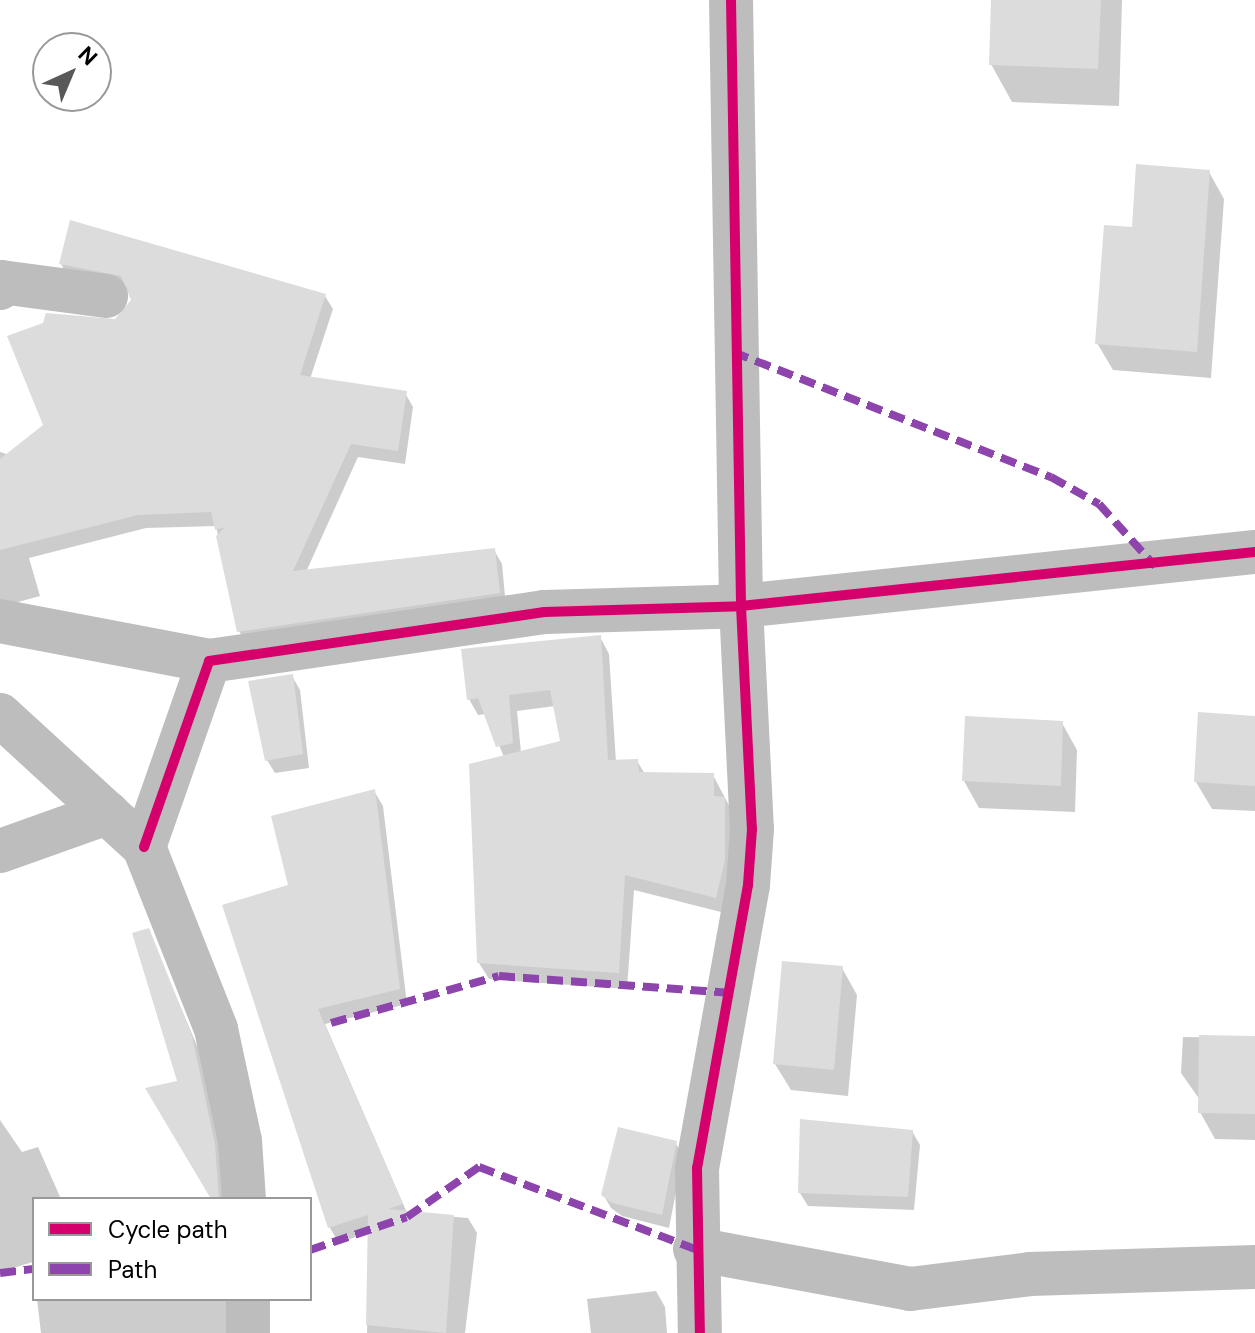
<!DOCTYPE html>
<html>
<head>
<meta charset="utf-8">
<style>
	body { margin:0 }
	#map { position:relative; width:1255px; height:1333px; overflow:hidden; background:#fff; font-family:"DM Sans",sans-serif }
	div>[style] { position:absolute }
	.shadow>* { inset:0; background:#0003 }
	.building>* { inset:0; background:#dcdcdc }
	.minor>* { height:44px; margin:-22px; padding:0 22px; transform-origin:22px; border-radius:22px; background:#bdbdbd }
	.quiet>* { height:8px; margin-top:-4px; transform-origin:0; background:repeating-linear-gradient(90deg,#8e44ad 0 16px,transparent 0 24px) }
	.cycleway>* { height:10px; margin:-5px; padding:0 5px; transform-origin:5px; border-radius:5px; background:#d6006c }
	span { translate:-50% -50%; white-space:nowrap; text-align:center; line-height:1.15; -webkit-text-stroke:6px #fff; paint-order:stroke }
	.legend { position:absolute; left:32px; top:1197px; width:280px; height:104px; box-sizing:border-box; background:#fff; border:2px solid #999; margin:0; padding:10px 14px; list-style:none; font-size:24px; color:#000 }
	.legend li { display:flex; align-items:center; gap:16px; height:40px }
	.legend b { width:40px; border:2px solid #999 }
	.north { position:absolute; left:32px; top:32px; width:80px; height:80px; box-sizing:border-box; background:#fff; border:2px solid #999; border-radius:50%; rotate:44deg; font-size:22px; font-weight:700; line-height:32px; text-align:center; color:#000 }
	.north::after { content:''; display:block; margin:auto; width:28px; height:36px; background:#595959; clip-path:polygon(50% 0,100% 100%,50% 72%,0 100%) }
</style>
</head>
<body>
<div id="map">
	<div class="shadow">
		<div style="clip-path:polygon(993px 0,1122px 0,1119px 106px,1012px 102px,991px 64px)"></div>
		<div style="clip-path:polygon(1209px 172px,1224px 199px,1211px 378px,1113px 370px,1097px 343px,1133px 229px)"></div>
		<div style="clip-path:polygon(61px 264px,325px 296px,333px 309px,310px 379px,405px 393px,413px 407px,405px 464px,358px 457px,306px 572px,494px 550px,502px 564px,506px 607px,247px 645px,239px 631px,216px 526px,146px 528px,29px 558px,40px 596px,0 607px,0 452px,64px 472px,116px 321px,133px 299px,129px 289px,69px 278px)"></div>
		<div style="clip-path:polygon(evenodd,600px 637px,609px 654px,616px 762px,637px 761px,645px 774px,713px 775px,734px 815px,725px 913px,634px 890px,627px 989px,489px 979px,479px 963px,504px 757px,486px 714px,478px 715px,469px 699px,600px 637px,555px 706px,562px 742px,521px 753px,517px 711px,555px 706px)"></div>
		<div style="clip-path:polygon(292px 676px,300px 690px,309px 768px,275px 773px,267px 760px)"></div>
		<div style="clip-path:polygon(1255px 718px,1255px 811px,1212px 809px,1196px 782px)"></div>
		<div style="clip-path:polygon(1062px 723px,1077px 750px,1075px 812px,979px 808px,964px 781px)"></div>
		<div style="clip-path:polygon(374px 791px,383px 806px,407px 1004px,325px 1024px,407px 1213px,468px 1218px,477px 1233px,465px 1333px,367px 1333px,369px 1232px,339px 1243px,330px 1228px,225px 906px,291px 886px)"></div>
		<div style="clip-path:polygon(148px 930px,203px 1060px,229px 1199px,213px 1199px,179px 1082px)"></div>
		<div style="clip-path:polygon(842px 968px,857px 995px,848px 1096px,791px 1090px,775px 1064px)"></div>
		<div style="clip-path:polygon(1183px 1037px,1255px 1038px,1255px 1140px,1215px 1139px,1200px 1112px,1200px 1100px,1181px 1073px)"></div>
		<div style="clip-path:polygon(0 1120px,22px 1152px,38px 1147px,61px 1199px,34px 1199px,34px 1273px,33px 1262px,0 1272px)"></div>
		<div style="clip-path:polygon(912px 1131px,920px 1145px,914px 1210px,808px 1206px,800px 1193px)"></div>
		<div style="clip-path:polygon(675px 1142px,683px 1156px,669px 1228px,622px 1216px,611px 1208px,603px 1194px)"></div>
		<div style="clip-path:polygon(656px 1291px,665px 1307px,667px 1333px,591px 1333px,587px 1299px)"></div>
		<div style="clip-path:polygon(37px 1299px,238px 1299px,237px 1333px,41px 1333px)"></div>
	</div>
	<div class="building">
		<div style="clip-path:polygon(991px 0,1101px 0,1098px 69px,989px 65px)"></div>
		<div style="clip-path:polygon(1136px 164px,1210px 170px,1197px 352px,1095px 344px,1104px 225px,1132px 227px)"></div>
		<div style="clip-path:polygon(70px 220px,326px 294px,300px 375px,407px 391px,398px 451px,351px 444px,293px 571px,495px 548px,500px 593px,237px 632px,216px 536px,225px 527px,215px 530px,211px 512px,138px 515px,0 550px,0 459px,43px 425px,7px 336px,43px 323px,46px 313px,115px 319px,131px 300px,121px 276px,59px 264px)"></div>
		<div style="clip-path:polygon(601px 635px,608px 760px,638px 759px,639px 772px,714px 773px,714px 796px,725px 797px,725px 860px,716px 898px,625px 875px,619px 973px,477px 963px,469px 764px,560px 741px,550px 690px,509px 695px,513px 743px,496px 747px,478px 698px,467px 700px,461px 649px)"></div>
		<div style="clip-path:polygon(293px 674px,303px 754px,265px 761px,248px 681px)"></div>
		<div style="clip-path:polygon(1198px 712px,1255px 716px,1255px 786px,1194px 782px)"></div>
		<div style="clip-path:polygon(965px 716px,1063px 721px,1061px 786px,962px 781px)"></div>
		<div style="clip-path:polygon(375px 789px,400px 989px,318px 1009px,403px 1204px,388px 1209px,454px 1215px,446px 1333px,366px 1325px,368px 1215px,328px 1228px,222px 905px,288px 885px,271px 816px)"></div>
		<div style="clip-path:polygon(149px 928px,192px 1036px,215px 1144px,219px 1199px,211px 1199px,145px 1088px,177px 1081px,132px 933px)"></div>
		<div style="clip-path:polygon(782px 961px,843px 966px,834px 1070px,773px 1064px)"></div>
		<div style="clip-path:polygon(1199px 1035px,1255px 1036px,1255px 1114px,1198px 1113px)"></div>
		<div style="clip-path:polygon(800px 1119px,913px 1130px,908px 1197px,798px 1193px)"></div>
		<div style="clip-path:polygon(618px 1127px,677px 1141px,662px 1215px,612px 1203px,601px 1195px)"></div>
	</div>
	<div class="minor">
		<div style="left:731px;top:0;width:606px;rotate:89.05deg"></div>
		<div style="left:741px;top:606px;width:517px;rotate:-6deg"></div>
		<div style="left:0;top:288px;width:6px;rotate:-81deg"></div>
		<div style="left:1px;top:282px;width:106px;rotate:7.6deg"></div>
		<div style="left:0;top:621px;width:213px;rotate:10.8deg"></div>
		<div style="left:0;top:715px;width:195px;rotate:42.5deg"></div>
		<div style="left:144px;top:847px;width:196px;rotate:68.4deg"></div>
		<div style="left:216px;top:1029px;width:115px;rotate:77.9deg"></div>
		<div style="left:240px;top:1141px;width:58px;rotate:86.1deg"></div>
		<div style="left:144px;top:847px;width:197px;rotate:-70.7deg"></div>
		<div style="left:209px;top:661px;width:339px;rotate:-8.3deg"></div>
		<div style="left:544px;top:612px;width:197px;rotate:-1.7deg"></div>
		<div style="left:741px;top:606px;width:223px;rotate:87.2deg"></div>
		<div style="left:752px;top:829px;width:56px;rotate:94.1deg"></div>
		<div style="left:748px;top:885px;width:288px;rotate:100.2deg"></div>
		<div style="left:697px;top:1168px;width:165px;rotate:89deg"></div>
		<div style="left:0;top:851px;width:114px;rotate:-19.6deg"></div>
		<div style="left:695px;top:1249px;width:219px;rotate:10.5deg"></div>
		<div style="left:910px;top:1289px;width:121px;rotate:-7.1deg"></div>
		<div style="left:1030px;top:1274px;width:225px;rotate:-1.8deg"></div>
		<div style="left:248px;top:1299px;width:34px;rotate:90deg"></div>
	</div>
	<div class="quiet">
		<div style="left:733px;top:352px;width:342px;rotate:21.5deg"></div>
		<div style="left:1051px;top:477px;width:55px;rotate:29.4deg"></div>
		<div style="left:1099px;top:504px;width:84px;rotate:47.9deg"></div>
		<div style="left:331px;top:1023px;width:174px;rotate:-15.6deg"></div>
		<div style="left:499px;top:976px;width:230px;rotate:4.2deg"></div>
		<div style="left:310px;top:1250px;width:102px;rotate:-18.8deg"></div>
		<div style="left:407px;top:1217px;width:88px;rotate:-34.8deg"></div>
		<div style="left:479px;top:1167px;width:231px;rotate:20.8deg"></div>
		<div style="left:0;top:1273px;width:34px;rotate:-7deg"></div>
	</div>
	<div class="cycleway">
		<div style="left:731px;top:0;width:606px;rotate:89.05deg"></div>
		<div style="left:741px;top:606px;width:517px;rotate:-6deg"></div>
		<div style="left:144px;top:847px;width:197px;rotate:-70.7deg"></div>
		<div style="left:209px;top:661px;width:339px;rotate:-8.3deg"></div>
		<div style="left:544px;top:612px;width:197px;rotate:-1.7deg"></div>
		<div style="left:741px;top:606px;width:223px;rotate:87.2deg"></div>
		<div style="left:752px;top:829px;width:56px;rotate:94.1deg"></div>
		<div style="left:748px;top:885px;width:288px;rotate:100.2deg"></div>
		<div style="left:697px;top:1168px;width:165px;rotate:89deg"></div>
	</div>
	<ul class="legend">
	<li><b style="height:10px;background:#d6006c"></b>Cycle path</li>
	<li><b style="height:10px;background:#8e44ad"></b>Path</li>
	</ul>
	<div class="north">N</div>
</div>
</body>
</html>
